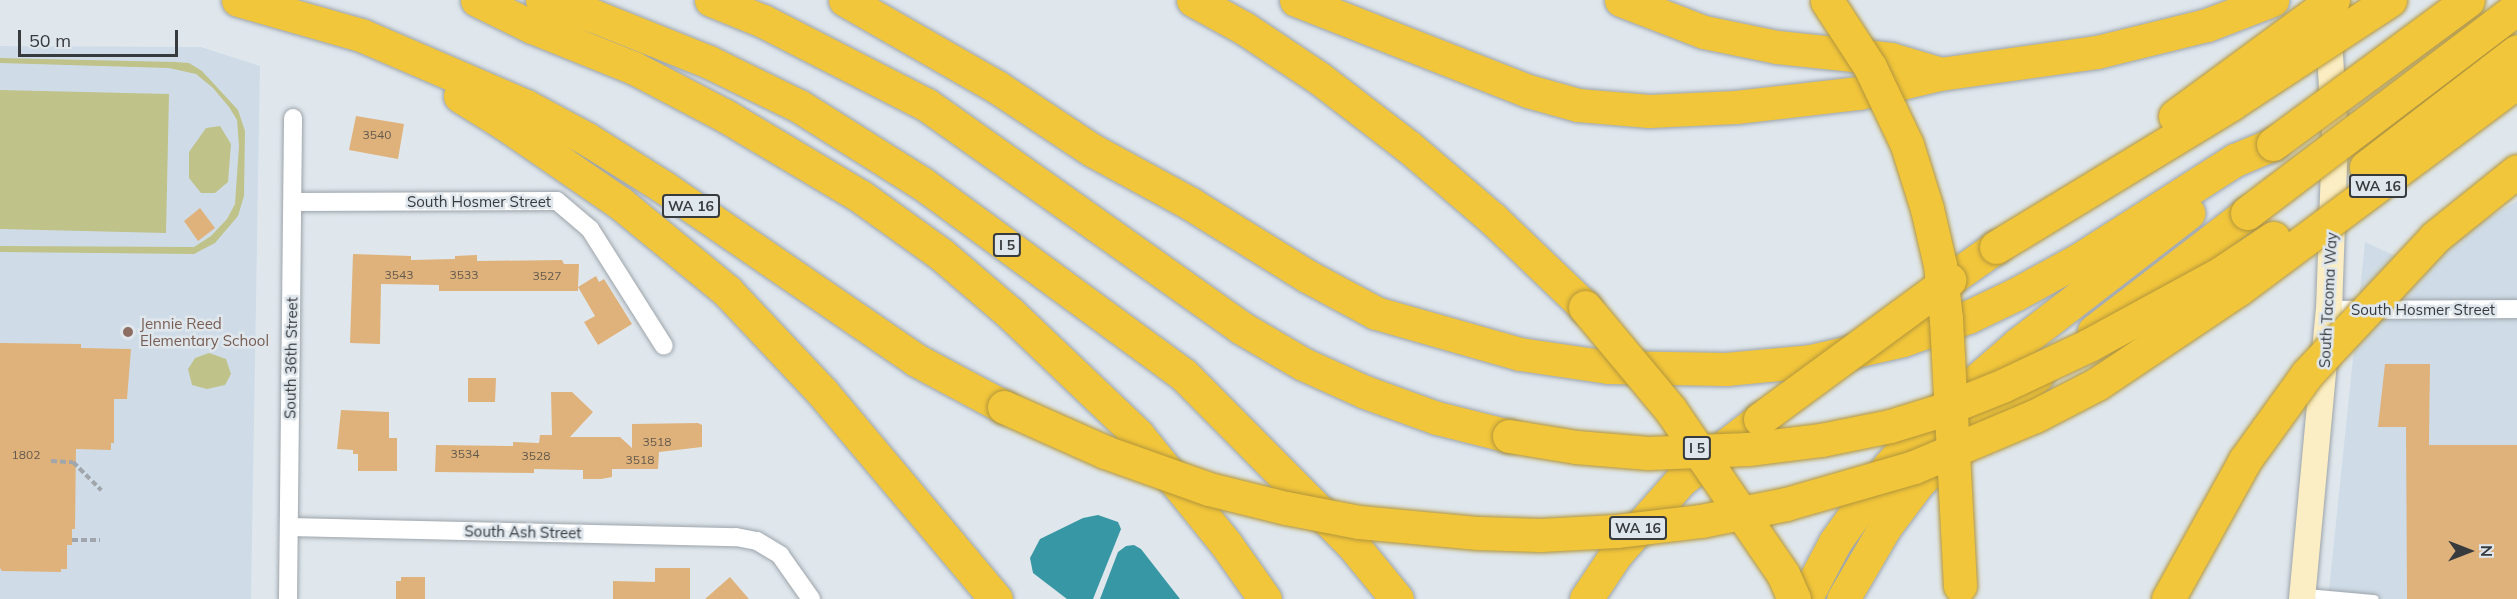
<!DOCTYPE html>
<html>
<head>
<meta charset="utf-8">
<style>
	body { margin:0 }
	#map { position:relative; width:2517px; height:599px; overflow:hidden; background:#dfe7ed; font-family:Mulish,sans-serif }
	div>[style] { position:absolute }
	.built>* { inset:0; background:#cfdce8 }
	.green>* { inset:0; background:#bfc289 }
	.water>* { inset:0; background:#3897a4 }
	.building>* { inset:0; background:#dfb27b }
	.path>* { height:4px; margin-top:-2px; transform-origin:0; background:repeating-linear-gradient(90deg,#a0a6ab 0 6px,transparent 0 9px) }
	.roads { filter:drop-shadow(0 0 2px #9da4aa) drop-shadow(0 0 2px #9da4aa) }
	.lane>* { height:9px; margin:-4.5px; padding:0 4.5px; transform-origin:4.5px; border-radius:4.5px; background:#fff }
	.street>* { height:18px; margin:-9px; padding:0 9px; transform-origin:9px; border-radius:9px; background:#fff }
	.secondary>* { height:26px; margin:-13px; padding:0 13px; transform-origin:13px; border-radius:13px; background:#fbeec4 }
	.highway>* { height:33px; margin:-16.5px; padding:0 16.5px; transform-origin:16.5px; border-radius:16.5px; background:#f2c63b }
	.bridges { filter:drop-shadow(0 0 2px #b1953c) drop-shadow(0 0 2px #b1953c) }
	.highway-bridge>* { height:33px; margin:-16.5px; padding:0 16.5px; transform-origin:16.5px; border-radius:16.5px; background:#f2c63b }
	.dots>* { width:16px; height:16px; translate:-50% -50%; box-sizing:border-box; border:3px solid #dfe7ed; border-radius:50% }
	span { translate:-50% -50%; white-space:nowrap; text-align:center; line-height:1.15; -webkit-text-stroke:5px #dfe7ed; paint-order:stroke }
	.number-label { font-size:12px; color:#62594d }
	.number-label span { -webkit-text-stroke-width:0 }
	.shield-label span { padding:2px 4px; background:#dfe7ed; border:2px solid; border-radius:4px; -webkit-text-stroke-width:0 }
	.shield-label { font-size:14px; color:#383b3e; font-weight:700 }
	.street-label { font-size:15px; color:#383b3e }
	.education-label { font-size:15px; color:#785e54 }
	.left { translate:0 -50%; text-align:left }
	.north { position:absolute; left:2439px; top:521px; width:60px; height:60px; -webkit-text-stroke:4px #dfe7ed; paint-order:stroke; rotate:90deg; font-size:16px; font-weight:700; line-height:24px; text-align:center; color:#383b3e }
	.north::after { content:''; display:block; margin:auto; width:21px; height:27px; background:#383b3e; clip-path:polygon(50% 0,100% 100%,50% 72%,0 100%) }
	.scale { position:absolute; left:18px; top:30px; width:160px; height:27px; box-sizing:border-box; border:3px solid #383b3e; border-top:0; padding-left:8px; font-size:18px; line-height:21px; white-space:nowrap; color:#383b3e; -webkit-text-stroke:4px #dfe7ed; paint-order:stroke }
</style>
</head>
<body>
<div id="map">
	<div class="built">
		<div style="clip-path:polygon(0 46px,201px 47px,260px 66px,251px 599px,0 599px)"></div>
		<div style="clip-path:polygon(2517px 201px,2517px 599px,2328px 599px,2365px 242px,2411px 263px)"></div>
	</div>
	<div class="green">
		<div style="clip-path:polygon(0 58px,175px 62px,189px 63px,202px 71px,238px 110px,245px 131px,244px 196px,238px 216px,215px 243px,194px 254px,0 252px,0 246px,194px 247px,211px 236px,227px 219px,235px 204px,239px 146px,237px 120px,229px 107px,213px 88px,196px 74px,169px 68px,0 63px)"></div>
		<div style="clip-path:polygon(0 90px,169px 94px,166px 233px,0 229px)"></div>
		<div style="clip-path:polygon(220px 126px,231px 144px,228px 182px,215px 193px,201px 193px,189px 178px,189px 152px,206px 128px)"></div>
		<div style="clip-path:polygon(209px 353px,226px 359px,231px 374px,225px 385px,207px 389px,192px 385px,188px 369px,195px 358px)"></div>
	</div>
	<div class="water">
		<div style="clip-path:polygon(1098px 515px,1118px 522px,1121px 529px,1093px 599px,1067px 599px,1033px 573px,1030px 558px,1040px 539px,1083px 518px)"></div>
		<div style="clip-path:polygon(1134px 545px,1141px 549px,1180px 599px,1100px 599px,1118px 552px,1126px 546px)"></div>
	</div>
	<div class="building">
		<div style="clip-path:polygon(356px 116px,404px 124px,398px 159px,349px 150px)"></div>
		<div style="clip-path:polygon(200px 208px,215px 228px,198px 241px,184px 221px)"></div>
		<div style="clip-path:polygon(353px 254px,411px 256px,411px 260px,455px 259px,455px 256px,477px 255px,477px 261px,562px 260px,564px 264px,579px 264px,578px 287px,596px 276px,599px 282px,604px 279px,632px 324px,598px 345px,584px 322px,595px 316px,578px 287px,578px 291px,439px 291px,439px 285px,381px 284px,380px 344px,350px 343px)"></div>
		<div style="clip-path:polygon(0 343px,81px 344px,81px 348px,131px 349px,127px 399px,114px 399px,114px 443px,111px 443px,111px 450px,76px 449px,75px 529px,72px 529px,72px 545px,67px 545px,67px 569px,61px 569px,61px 572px,2px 571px,0 568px)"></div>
		<div style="clip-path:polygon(2385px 364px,2430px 364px,2429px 445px,2517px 445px,2517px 599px,2407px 599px,2406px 427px,2378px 427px)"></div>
		<div style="clip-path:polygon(468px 378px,496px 378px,495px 402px,468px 402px)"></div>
		<div style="clip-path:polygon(551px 392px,572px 392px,593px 412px,570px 437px,620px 437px,632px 448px,632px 424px,698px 423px,702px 425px,702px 447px,659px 452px,658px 469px,612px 469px,612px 477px,601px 479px,583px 479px,583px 470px,534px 469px,534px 473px,435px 472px,436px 445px,513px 446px,513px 442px,539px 443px,540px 435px,552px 435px)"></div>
		<div style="clip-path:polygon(341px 410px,389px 412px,389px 438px,397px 438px,397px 471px,358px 471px,358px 454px,353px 454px,353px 450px,337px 449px)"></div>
		<div style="clip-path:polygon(655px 568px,690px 568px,690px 599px,613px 599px,613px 581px,655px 582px)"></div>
		<div style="clip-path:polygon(401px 577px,425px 577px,425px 599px,396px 599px,396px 581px,401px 581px)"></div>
		<div style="clip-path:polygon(730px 577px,749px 599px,705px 599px)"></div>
	</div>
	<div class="path">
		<div style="left:51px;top:461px;width:22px;rotate:3deg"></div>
		<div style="left:73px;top:462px;width:40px;rotate:45deg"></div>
		<div style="left:72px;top:540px;width:28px"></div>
	</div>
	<div class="roads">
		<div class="lane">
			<div style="left:2305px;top:593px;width:69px;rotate:5deg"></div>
		</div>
		<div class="street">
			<div style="left:293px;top:202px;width:264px;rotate:-0.2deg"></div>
			<div style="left:557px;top:201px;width:43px;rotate:40.3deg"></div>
			<div style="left:590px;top:229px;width:138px;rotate:57.7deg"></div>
			<div style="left:2329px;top:310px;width:188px;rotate:-0.3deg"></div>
			<div style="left:289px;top:527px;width:447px;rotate:1.3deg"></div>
			<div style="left:736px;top:537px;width:21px;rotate:11deg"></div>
			<div style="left:757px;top:541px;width:27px;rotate:31deg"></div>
			<div style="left:780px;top:555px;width:54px;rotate:54.8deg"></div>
			<div style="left:288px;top:599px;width:481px;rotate:-89.4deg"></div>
		</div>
		<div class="secondary">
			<div style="left:2302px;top:599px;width:290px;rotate:-84.7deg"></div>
			<div style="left:2329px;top:310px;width:175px;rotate:-88deg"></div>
			<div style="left:2335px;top:135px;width:110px;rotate:-93.6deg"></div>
		</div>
		<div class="highway">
			<div style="left:238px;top:0;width:128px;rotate:15.9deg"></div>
			<div style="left:361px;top:35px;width:180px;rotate:23.3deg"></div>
			<div style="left:526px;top:106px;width:69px;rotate:28.4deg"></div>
			<div style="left:587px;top:139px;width:92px;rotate:32.1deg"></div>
			<div style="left:665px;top:188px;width:304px;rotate:34.4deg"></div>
			<div style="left:916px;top:360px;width:100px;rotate:28.1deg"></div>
			<div style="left:477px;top:0;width:61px;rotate:26.1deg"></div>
			<div style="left:532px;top:27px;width:110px;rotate:21.9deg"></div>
			<div style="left:634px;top:68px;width:102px;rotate:27.6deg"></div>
			<div style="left:724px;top:115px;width:158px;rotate:30.8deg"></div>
			<div style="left:860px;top:196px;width:101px;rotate:35.7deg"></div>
			<div style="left:942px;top:255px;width:89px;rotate:40.5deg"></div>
			<div style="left:1010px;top:313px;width:177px;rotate:43.6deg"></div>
			<div style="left:1138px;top:435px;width:140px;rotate:51.1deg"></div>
			<div style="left:1226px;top:544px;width:67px;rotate:54.7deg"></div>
			<div style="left:542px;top:0;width:54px;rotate:17.1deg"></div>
			<div style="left:594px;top:16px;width:124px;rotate:21.8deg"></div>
			<div style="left:709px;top:62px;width:100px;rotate:26.1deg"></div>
			<div style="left:799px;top:106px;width:146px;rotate:32.2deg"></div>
			<div style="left:923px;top:184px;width:322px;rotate:36.2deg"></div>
			<div style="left:1183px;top:374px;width:240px;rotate:45.2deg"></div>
			<div style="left:1352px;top:544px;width:71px;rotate:50.7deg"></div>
			<div style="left:711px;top:0;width:56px;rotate:22deg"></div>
			<div style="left:763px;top:21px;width:184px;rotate:27.1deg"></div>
			<div style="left:927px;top:105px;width:384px;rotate:35.3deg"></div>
			<div style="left:1240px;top:327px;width:73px;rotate:30.4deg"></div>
			<div style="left:1303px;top:364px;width:68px;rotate:24.3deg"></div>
			<div style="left:1365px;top:392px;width:77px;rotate:19.9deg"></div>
			<div style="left:1437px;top:418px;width:74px;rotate:14deg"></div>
			<div style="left:845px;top:0;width:175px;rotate:29.8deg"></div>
			<div style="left:997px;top:87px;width:114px;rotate:33.6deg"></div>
			<div style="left:1092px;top:150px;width:113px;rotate:28.6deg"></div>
			<div style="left:1191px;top:204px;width:137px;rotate:31.8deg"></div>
			<div style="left:1307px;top:276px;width:78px;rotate:28.2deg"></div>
			<div style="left:1376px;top:313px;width:150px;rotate:15.9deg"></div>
			<div style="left:1520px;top:354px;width:89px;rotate:8.4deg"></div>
			<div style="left:1608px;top:367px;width:118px;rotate:1deg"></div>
			<div style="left:1726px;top:369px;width:84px;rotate:-5.4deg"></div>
			<div style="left:1810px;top:361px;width:95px;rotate:-12.7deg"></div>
			<div style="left:1903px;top:340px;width:69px;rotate:-19.5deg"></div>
			<div style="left:1968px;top:317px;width:53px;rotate:-25.6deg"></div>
			<div style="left:2016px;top:294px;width:73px;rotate:-28.7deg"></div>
			<div style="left:2080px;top:259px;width:184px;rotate:-32.6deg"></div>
			<div style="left:2235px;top:160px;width:41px;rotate:-22.8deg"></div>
			<div style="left:1193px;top:0;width:58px;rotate:28.8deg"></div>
			<div style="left:1244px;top:28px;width:90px;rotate:33.7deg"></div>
			<div style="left:1319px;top:78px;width:113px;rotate:37.5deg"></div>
			<div style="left:1409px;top:147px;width:111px;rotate:40.6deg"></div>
			<div style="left:1493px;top:219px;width:127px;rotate:43.7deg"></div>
			<div style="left:1296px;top:0;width:249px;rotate:21.4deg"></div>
			<div style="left:1528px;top:91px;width:52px;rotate:15.6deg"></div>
			<div style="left:1578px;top:105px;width:71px;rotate:4.8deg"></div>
			<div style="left:1649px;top:111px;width:87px;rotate:-2.6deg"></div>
			<div style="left:1736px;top:107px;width:124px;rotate:-6.5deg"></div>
			<div style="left:1859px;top:93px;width:83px;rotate:-13.2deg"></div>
			<div style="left:1940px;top:74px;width:159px;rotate:-8deg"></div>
			<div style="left:2097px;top:52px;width:113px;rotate:-13.8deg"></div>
			<div style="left:2207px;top:25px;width:70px;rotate:-21deg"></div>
			<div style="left:1621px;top:0;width:89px;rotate:21.1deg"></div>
			<div style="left:1704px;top:32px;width:75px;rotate:11.6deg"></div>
			<div style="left:1777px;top:47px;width:115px;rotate:6deg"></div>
			<div style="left:1891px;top:59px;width:49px;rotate:16.6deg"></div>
			<div style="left:460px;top:96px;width:53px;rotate:31.9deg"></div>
			<div style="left:505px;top:124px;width:140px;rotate:34.5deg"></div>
			<div style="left:620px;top:203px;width:139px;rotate:39.4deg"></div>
			<div style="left:727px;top:291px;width:140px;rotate:46.7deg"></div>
			<div style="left:823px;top:393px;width:269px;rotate:50deg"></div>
			<div style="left:1949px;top:280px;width:57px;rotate:-35.1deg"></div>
			<div style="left:2094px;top:331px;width:193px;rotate:-37.6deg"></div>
			<div style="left:1586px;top:599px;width:54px;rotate:-56.3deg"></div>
			<div style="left:1616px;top:554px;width:98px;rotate:-48.7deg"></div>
			<div style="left:1681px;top:480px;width:100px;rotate:-37.7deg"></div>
			<div style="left:1805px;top:599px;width:64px;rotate:-62.2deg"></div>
			<div style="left:1835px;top:542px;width:93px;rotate:-54.6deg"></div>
			<div style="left:1889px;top:466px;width:52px;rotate:-48.9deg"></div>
			<div style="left:1923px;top:427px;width:126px;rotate:-41.1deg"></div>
			<div style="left:2018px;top:344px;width:215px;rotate:-37.6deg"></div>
			<div style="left:1843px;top:599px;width:83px;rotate:-59.7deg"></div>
			<div style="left:1885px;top:527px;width:55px;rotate:-53.1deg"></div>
			<div style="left:1918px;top:483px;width:73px;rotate:-44.4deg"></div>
			<div style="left:1970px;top:432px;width:87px;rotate:-39.9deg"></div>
		</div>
	</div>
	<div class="bridges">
		<div class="highway-bridge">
			<div style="left:1827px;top:1px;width:79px;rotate:56.9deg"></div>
			<div style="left:1870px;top:67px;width:86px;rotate:64.6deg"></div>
			<div style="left:1907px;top:145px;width:67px;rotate:72.6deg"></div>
			<div style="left:1927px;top:209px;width:57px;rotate:76.9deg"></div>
			<div style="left:1940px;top:265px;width:54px;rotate:83.7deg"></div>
			<div style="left:1946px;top:319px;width:267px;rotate:87deg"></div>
			<div style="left:2175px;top:116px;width:196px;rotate:-36.3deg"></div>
			<div style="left:2273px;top:144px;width:242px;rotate:-36.4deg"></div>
			<div style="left:2366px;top:167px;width:190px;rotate:-37.5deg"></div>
			<div style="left:2247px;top:213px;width:339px;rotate:-37.2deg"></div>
			<div style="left:1996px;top:247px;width:275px;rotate:-31.3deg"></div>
			<div style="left:2231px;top:104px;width:190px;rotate:-33.2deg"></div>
			<div style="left:1585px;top:307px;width:133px;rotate:50.2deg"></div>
			<div style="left:1670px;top:409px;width:200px;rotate:55.6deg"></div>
			<div style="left:1783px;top:574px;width:27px;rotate:66deg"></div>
			<div style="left:1004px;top:407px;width:111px;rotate:24deg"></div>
			<div style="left:1105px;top:452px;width:110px;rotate:19.6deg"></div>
			<div style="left:1209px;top:489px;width:79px;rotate:13.9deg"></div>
			<div style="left:1286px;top:508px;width:74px;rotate:10.9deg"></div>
			<div style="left:1359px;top:522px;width:120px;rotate:5.3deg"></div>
			<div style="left:1478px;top:533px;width:62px;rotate:1.8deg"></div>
			<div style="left:1540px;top:535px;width:76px;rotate:-3deg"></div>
			<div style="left:1616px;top:531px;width:86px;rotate:-6.7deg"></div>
			<div style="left:1701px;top:521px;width:87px;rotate:-11.3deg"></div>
			<div style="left:1786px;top:504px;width:133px;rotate:-16.1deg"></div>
			<div style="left:1914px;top:467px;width:131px;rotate:-22.9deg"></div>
			<div style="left:2035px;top:416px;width:70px;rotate:-27.3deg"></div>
			<div style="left:2097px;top:384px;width:171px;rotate:-33.8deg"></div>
			<div style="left:2239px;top:289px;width:347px;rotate:-36.7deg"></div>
			<div style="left:1760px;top:419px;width:235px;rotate:-36.3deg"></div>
			<div style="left:1509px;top:436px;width:68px;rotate:9.3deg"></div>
			<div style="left:1576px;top:447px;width:72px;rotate:4.8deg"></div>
			<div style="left:1648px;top:453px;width:100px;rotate:-2.3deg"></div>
			<div style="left:1748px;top:449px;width:74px;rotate:-7deg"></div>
			<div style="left:1821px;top:440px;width:70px;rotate:-11.5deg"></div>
			<div style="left:1890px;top:426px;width:54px;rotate:-17.1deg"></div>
			<div style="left:1942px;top:410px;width:65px;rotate:-21.8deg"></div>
			<div style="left:2002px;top:386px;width:96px;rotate:-25.2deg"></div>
			<div style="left:2089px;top:345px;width:150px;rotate:-28.6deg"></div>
			<div style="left:2221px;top:273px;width:63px;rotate:-33.9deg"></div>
			<div style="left:2168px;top:599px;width:159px;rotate:-61deg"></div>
			<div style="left:2245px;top:460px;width:106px;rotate:-54.2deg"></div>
			<div style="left:2307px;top:374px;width:187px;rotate:-46.9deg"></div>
			<div style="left:2435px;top:237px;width:105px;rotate:-38.8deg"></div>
		</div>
	</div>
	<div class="dots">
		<div style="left:128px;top:332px;background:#8d6e63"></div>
	</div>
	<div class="number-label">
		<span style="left:377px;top:135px">3540</span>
		<span style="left:399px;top:275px">3543</span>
		<span style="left:464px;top:275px">3533</span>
		<span style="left:547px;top:276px">3527</span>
		<span style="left:657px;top:442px">3518</span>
		<span style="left:465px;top:454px">3534</span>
		<span style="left:26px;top:455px">1802</span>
		<span style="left:536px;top:456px">3528</span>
		<span style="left:640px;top:460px">3518</span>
	</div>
	<div class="shield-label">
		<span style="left:2378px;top:186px">WA 16</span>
		<span style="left:691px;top:206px">WA 16</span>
		<span style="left:1007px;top:245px">I 5</span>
		<span style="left:1697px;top:448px">I 5</span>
		<span style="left:1638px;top:528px">WA 16</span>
	</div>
	<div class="street-label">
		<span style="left:479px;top:202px">South Hosmer Street</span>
		<span style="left:2328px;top:300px;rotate:-87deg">South Tacoma Way</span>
		<span style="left:2423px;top:310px">South Hosmer Street</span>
		<span style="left:291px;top:358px;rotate:-89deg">South 36th Street</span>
		<span style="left:523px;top:532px;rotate:1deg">South Ash Street</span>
	</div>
	<div class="education-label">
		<span class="left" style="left:140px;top:332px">Jennie Reed<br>Elementary School</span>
	</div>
	<div class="north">N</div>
	<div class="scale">50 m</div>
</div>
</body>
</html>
